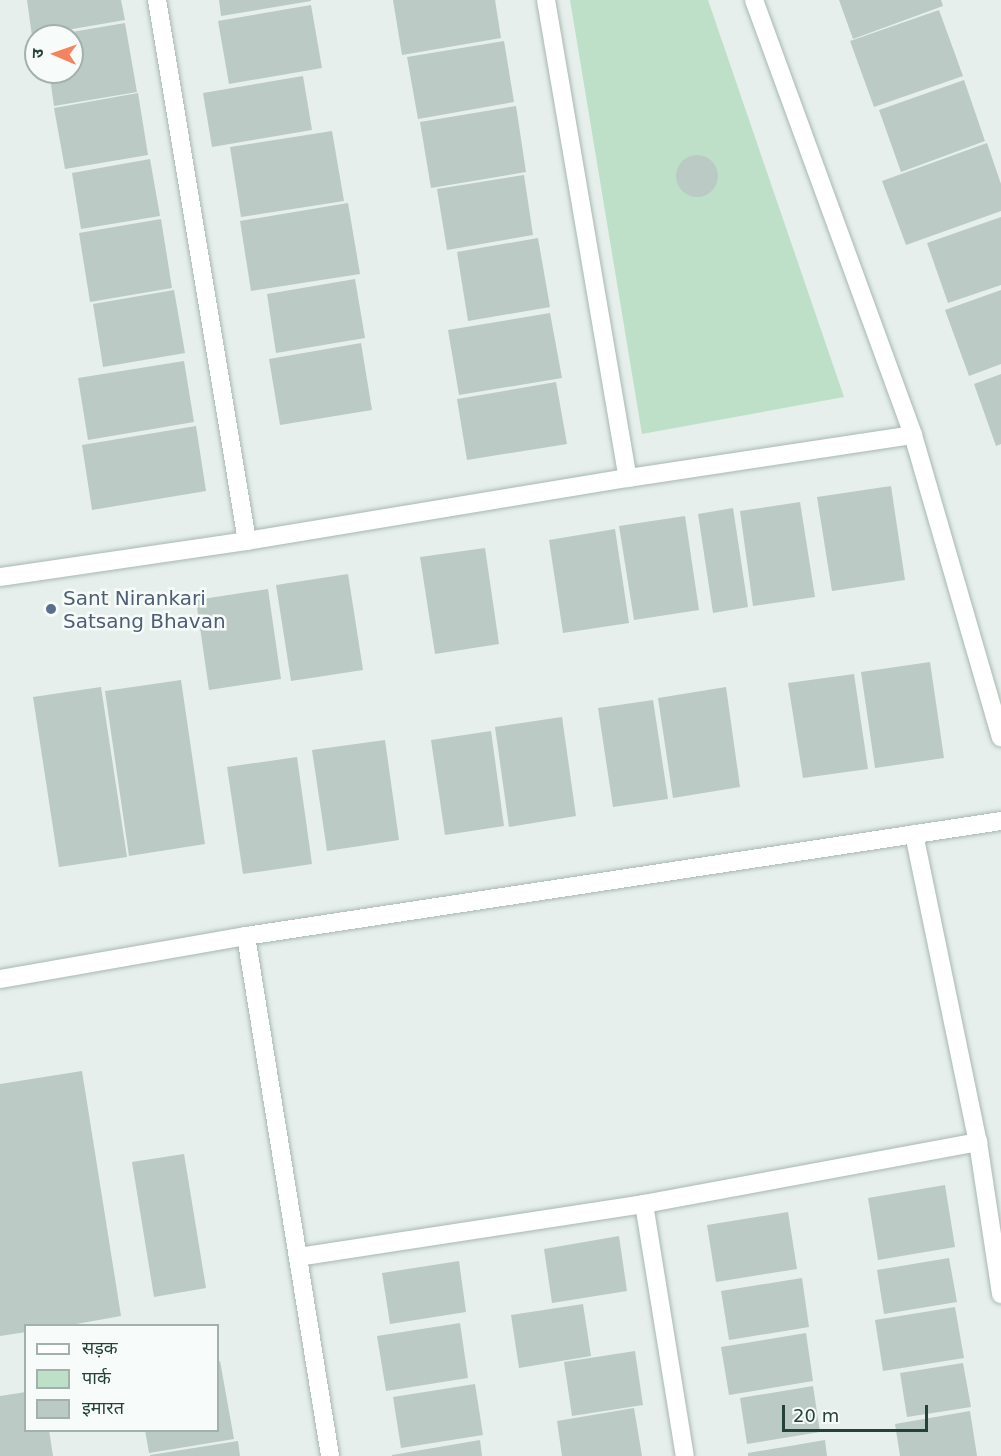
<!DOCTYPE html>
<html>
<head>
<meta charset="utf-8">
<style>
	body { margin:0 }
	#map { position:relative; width:1001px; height:1456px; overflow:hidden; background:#e6efeb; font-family:"DejaVu Sans","Noto Sans Devanagari",sans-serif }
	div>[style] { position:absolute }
	.green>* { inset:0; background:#bfe0c8 }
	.building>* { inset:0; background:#bbcac4 }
	.round { border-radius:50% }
	.roads { filter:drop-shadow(0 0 2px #a8b8b2) drop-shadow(0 0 2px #a8b8b2) }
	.minor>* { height:18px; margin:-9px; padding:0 9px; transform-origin:9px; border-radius:9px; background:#fff }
	.dots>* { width:16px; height:16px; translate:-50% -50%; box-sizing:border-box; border:3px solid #f7fbf9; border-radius:50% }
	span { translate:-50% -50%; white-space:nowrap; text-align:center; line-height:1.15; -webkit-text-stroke:5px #f7fbf9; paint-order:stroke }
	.service-label { font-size:20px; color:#4e5e75 }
	.left { translate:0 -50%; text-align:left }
	.legend { position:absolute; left:24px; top:1324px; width:195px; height:108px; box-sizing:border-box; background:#f7fbf9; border:2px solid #a3b1ad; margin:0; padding:8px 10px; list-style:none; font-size:18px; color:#24423a }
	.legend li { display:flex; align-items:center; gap:12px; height:30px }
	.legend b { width:30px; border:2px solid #a3b1ad }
	.north { position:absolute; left:24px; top:24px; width:60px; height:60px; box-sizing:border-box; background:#f7fbf9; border:2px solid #a3b1ad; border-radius:50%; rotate:272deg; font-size:16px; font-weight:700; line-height:24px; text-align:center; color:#24423a }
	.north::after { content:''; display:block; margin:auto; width:21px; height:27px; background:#f4845f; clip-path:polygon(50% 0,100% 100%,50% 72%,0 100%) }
	.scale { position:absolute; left:782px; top:1405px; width:146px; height:27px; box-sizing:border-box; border:3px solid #24423a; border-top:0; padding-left:8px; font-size:18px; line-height:21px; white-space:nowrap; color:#24423a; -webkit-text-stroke:4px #f7fbf9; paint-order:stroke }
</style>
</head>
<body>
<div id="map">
	<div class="green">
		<div style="clip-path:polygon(570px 0,708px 0,844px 397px,642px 434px)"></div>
	</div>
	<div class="building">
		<div style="clip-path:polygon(27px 0,121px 0,125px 20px,32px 36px)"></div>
		<div style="clip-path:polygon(219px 0,311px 0,311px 1px,221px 16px)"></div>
		<div style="clip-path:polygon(393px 0,495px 0,501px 38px,402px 55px)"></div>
		<div style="clip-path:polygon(839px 0,941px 0,943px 6px,853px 39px)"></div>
		<div style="clip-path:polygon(311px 5px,322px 68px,229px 84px,218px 21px)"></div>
		<div style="clip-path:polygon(939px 10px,963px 76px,874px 107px,850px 41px)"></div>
		<div style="clip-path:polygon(125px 23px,137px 92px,54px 106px,49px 72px,72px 72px,72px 36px,54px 35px)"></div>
		<div style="clip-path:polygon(504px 41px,514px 102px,418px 119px,407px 57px)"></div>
		<div style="clip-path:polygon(303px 76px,312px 130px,212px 147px,203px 93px)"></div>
		<div style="clip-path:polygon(964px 80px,985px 141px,901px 172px,879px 110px)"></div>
		<div style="clip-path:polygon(138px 93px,148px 155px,65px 169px,54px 108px)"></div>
		<div style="clip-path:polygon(516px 106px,526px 172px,431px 188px,420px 122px)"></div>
		<div style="clip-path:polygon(332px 131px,344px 201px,241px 217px,230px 147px)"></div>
		<div style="clip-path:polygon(987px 143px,1001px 184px,1001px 211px,906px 245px,882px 181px)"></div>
		<div class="round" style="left:676px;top:155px;width:42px;height:42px"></div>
		<div style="clip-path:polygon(150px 159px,160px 216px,81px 229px,72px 173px)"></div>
		<div style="clip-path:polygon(524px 175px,533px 235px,447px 250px,437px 189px)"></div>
		<div style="clip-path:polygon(348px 203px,360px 274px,251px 291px,240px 221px)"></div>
		<div style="clip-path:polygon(1001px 217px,1001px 285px,948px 303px,927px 243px)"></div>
		<div style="clip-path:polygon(161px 219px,172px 288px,90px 302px,79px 233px)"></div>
		<div style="clip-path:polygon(538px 238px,550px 307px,468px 321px,457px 252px)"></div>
		<div style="clip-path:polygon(355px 279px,365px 338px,276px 353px,267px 294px)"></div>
		<div style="clip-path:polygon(174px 290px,185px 353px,103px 367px,93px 304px)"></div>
		<div style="clip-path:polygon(1001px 290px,1001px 364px,969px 376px,945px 310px)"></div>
		<div style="clip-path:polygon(550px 313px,562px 378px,459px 395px,448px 330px)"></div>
		<div style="clip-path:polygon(361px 343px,372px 410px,280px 425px,269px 359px)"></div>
		<div style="clip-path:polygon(184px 361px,194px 422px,88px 440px,78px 378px)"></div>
		<div style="clip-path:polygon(1001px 374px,1001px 444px,996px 446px,974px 384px)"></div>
		<div style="clip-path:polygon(556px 382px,567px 444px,467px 460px,457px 399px)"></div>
		<div style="clip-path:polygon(196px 426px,206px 491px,92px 510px,82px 445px)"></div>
		<div style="clip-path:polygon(891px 486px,905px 580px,832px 591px,817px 497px)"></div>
		<div style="clip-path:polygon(800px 502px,815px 597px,753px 606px,740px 511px)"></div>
		<div style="clip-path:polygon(733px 508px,748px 607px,713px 613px,698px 514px)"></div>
		<div style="clip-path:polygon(685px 516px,699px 610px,634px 620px,619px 526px)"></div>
		<div style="clip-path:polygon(615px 529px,629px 623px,563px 633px,549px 540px)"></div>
		<div style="clip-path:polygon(485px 548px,499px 644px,435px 654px,420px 557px)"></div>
		<div style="clip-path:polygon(348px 574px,363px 670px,291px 681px,276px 585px)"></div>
		<div style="clip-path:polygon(268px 589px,281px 679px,209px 690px,196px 600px)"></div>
		<div style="clip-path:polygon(930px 662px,944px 758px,875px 768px,861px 672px)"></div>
		<div style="clip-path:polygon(854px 674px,868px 769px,803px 778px,788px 683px)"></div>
		<div style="clip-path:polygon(181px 680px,205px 844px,129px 856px,105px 691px)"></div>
		<div style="clip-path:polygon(101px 687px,127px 857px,59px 867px,33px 697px)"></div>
		<div style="clip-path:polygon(726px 687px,740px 787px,673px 798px,658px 698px)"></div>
		<div style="clip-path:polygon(653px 700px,668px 799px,613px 807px,598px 708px)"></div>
		<div style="clip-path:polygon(562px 717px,576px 816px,509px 827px,495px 727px)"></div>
		<div style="clip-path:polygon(491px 731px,504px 826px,445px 835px,431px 740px)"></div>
		<div style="clip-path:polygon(385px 740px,399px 840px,327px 851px,312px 750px)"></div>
		<div style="clip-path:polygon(297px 757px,312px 864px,243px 874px,227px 767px)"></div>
		<div style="clip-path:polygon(82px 1071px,121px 1316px,65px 1326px,26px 1326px,26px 1332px,0 1336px,0 1084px)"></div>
		<div style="clip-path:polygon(184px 1154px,206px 1288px,154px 1297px,132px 1162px)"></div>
		<div style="clip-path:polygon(945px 1185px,955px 1247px,878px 1260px,868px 1198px)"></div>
		<div style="clip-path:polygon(788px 1212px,797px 1269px,716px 1282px,707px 1225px)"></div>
		<div style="clip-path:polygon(619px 1236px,627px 1291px,552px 1303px,544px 1249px)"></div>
		<div style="clip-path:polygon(949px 1258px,957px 1302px,884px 1314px,877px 1270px)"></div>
		<div style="clip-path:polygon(459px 1261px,466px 1312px,390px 1324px,382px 1273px)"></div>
		<div style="clip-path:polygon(802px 1278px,809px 1327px,729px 1340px,721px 1291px)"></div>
		<div style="clip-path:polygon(583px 1304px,591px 1356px,519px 1368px,511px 1315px)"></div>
		<div style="clip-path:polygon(955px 1307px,964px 1358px,883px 1371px,875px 1320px)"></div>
		<div style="clip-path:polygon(460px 1323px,468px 1378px,386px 1391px,377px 1336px)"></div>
		<div style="clip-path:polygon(806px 1333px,813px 1381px,729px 1395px,721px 1347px)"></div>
		<div style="clip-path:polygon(635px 1351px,643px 1405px,572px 1416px,564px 1362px)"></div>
		<div style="clip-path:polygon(220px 1361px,234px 1439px,149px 1453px,145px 1430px,218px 1430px,218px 1362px)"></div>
		<div style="clip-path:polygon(963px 1363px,971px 1407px,907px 1417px,900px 1373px)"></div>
		<div style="clip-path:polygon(475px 1384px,483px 1435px,401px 1448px,393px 1397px)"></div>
		<div style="clip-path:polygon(813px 1386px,820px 1432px,747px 1444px,740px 1398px)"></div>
		<div style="clip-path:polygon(26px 1392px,26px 1430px,49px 1430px,53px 1456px,0 1456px,0 1396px)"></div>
		<div style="clip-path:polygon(634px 1408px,642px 1456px,562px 1456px,557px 1421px)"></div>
		<div style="clip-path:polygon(970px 1411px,977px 1456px,900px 1456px,895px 1424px)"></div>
		<div style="clip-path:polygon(480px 1440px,482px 1456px,392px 1456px,392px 1455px)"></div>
		<div style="clip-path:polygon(825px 1440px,827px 1456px,748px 1456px,748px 1453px)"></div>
		<div style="clip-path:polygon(238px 1441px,240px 1456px,150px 1456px,150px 1455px)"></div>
	</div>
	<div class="roads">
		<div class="minor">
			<div style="left:157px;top:0;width:548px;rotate:80.55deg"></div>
			<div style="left:546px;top:0;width:485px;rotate:80.3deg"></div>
			<div style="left:754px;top:0;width:463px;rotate:69.9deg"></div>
			<div style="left:913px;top:435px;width:315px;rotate:73.8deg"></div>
			<div style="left:0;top:577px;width:250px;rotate:-8.3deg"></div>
			<div style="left:247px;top:541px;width:386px;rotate:-9.4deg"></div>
			<div style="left:628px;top:478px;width:288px;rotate:-8.6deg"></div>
			<div style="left:914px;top:834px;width:315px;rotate:78.3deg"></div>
			<div style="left:978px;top:1142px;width:154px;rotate:81.4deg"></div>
			<div style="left:246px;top:936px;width:527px;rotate:80.82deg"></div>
			<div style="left:0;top:979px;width:250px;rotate:-9.9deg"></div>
			<div style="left:246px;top:936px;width:764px;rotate:-8.66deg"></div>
			<div style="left:644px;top:1204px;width:255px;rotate:80.8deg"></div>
			<div style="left:298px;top:1257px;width:350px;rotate:-8.7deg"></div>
			<div style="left:644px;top:1204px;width:340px;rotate:-10.5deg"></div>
		</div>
	</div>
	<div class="dots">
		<div style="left:51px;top:609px;background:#5c6f8a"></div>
	</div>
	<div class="service-label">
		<span class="left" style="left:63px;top:610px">Sant Nirankari<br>Satsang Bhavan</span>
	</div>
	<ul class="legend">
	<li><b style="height:8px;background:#fff"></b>सड़क</li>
	<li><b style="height:16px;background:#bfe0c8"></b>पार्क</li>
	<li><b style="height:16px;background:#bbcac4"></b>इमारत</li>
	</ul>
	<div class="north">उ</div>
	<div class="scale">20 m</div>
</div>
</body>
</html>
